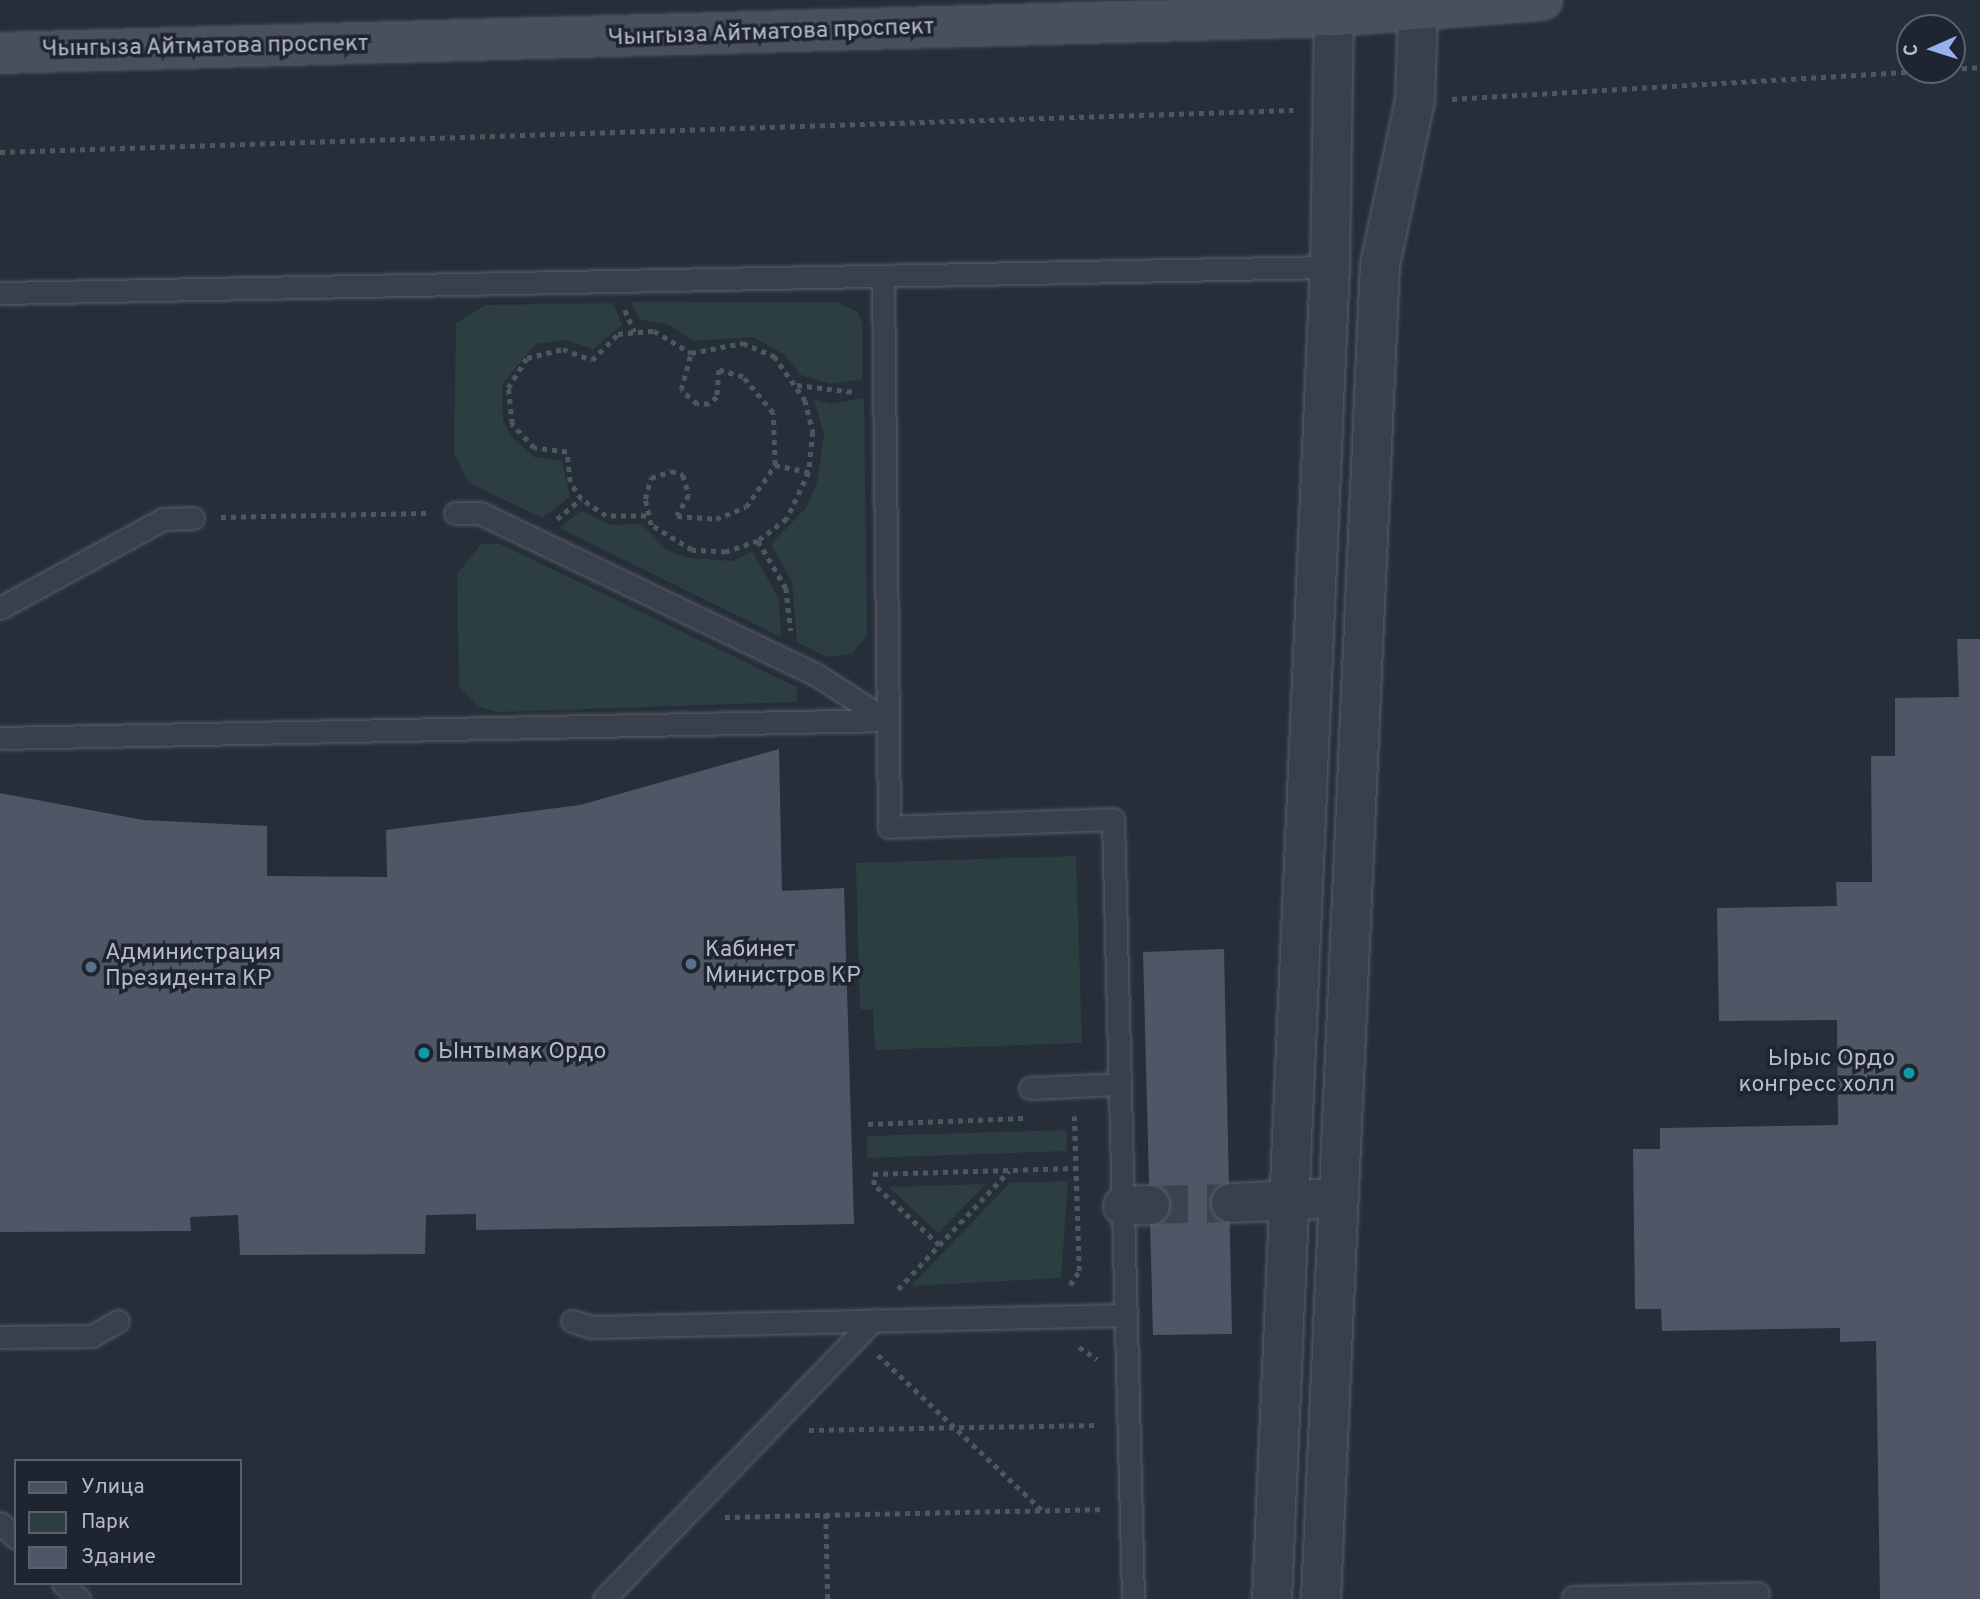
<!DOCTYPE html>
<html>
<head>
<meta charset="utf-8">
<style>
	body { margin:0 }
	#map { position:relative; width:1980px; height:1599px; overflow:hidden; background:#262e3a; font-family:Overpass,sans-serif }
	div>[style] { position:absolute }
	.green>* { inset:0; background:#2c3e3f }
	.building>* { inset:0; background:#505665 }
	.minor-tunnel>* { height:38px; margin-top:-19px; transform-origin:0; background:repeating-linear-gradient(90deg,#3c434f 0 38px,transparent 0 57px) }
	.path>* { height:4.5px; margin-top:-2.25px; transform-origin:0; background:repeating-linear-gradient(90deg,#4a595c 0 5px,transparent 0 10px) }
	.roads { filter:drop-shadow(0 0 2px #585e69) drop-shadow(0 0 2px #585e69) }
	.service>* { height:21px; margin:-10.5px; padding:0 10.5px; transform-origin:10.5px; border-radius:10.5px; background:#3a404b }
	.minor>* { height:38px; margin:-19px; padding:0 19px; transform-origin:19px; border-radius:19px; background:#3a404b }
	.secondary>* { height:38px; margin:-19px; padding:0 19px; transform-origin:19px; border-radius:19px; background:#494f5d }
	.dots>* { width:19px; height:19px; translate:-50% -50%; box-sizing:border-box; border:4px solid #1f2530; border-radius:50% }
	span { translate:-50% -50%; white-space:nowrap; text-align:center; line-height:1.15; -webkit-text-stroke:7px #1f2530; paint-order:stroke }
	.street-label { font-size:23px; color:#b6bbc6 }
	.poi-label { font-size:23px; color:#b6bbc6 }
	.left { translate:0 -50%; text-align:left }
	.right { translate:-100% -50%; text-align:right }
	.legend { position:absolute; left:14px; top:1459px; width:228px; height:126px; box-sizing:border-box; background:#1f2530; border:2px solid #5b616c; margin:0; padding:9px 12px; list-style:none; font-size:21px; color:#b6bbc6 }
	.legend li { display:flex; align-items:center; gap:14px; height:35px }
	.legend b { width:35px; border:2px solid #5b616c }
	.north { position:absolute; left:1896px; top:14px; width:70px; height:70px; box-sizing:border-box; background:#1f2530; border:2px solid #5b616c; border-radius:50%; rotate:267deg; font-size:19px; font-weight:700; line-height:28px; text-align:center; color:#b6bbc6 }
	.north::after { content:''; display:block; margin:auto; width:24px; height:32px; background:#96b1eb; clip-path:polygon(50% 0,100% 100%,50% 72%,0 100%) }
</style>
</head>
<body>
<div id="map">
	<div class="green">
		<div style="clip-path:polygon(631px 302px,837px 302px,858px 312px,862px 322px,862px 379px,831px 384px,801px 375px,785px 355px,753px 337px,693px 341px,670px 325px,640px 319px)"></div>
		<div style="clip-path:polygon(613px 303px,622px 325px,593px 349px,566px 340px,536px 344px,502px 384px,503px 421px,511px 436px,534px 457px,562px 461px,570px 497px,542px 518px,468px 482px,454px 453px,456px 323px,486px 305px)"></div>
		<div style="clip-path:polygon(864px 398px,867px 635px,852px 654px,827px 657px,797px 642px,792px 582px,771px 544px,806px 508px,817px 483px,824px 435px,814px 399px,830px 404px)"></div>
		<div style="clip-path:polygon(581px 511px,612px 525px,641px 524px,667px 550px,688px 558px,733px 561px,752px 551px,779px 599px,781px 637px,559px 528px)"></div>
		<div style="clip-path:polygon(481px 544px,500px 544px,797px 687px,797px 702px,497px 712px,479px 707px,459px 687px,457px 574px)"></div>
		<div style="clip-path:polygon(1076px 856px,1082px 1043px,875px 1050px,873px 1010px,860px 1009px,856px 863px)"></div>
		<div style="clip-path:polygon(1066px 1130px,1067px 1151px,867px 1158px,867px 1136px)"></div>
		<div style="clip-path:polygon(1068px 1181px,1061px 1278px,911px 1286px,1010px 1183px)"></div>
		<div style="clip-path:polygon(986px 1184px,938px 1233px,889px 1187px)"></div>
	</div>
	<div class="building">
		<div style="clip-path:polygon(1957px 639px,1980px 639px,1980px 1599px,1880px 1599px,1876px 1341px,1840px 1342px,1840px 1328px,1662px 1331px,1661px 1309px,1635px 1309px,1633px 1149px,1660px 1149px,1660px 1128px,1838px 1125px,1837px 1020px,1719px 1021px,1717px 908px,1837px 906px,1836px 882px,1872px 882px,1871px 756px,1895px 756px,1895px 698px,1959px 697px)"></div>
		<div style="clip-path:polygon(779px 749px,782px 891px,844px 888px,854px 1224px,476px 1230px,476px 1214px,426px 1215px,425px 1254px,240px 1255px,238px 1215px,190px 1217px,191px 1231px,0 1232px,0 793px,143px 820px,267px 826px,267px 876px,387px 877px,386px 830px,580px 805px)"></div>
		<div style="clip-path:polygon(1224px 949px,1232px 1334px,1153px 1335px,1143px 952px)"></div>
	</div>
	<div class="minor-tunnel">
		<div style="left:1150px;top:1205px;width:81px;rotate:-1.4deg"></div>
	</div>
	<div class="path">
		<div style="left:1952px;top:69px;width:28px;rotate:-4deg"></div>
		<div style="left:1452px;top:99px;width:483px;rotate:-3.4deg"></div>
		<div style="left:0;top:152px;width:1294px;rotate:-1.86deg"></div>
		<div style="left:625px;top:310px;width:24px;rotate:66deg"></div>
		<div style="left:743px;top:343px;width:34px;rotate:23deg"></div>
		<div style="left:774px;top:356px;width:54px;rotate:54.8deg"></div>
		<div style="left:805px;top:400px;width:33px;rotate:76deg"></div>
		<div style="left:813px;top:432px;width:40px;rotate:95.7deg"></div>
		<div style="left:809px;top:472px;width:52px;rotate:115.1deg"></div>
		<div style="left:787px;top:519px;width:36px;rotate:143deg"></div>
		<div style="left:758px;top:541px;width:34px;rotate:161deg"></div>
		<div style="left:726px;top:552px;width:34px;rotate:-177deg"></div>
		<div style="left:692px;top:550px;width:48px;rotate:-148.6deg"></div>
		<div style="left:651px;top:525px;width:27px;rotate:-103deg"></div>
		<div style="left:645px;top:499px;width:22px;rotate:-74deg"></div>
		<div style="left:651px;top:478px;width:21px;rotate:-19deg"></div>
		<div style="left:671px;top:471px;width:13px;rotate:18deg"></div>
		<div style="left:683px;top:475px;width:21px;rotate:73deg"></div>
		<div style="left:689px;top:495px;width:24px;rotate:120deg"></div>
		<div style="left:677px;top:516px;width:39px;rotate:4deg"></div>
		<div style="left:716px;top:519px;width:32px;rotate:-22deg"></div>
		<div style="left:746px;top:507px;width:51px;rotate:-55.4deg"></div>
		<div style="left:775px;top:465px;width:52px;rotate:-92.2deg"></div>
		<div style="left:773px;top:413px;width:47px;rotate:-129.8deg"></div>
		<div style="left:743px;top:377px;width:25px;rotate:-164deg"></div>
		<div style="left:719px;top:370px;width:27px;rotate:94deg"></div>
		<div style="left:717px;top:397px;width:11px;rotate:139deg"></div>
		<div style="left:709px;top:404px;width:12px;rotate:180deg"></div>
		<div style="left:697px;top:404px;width:21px;rotate:-139deg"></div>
		<div style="left:681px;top:390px;width:38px;rotate:-75deg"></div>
		<div style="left:691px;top:353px;width:53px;rotate:-10.9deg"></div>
		<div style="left:797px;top:385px;width:57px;rotate:7deg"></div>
		<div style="left:775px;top:465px;width:35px;rotate:12deg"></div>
		<div style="left:646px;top:516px;width:40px;rotate:180deg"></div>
		<div style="left:606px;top:516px;width:30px;rotate:-146deg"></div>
		<div style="left:581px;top:499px;width:20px;rotate:-123deg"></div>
		<div style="left:570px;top:482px;width:30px;rotate:-96deg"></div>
		<div style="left:567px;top:452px;width:33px;rotate:-173deg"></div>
		<div style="left:534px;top:448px;width:33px;rotate:-133deg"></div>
		<div style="left:512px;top:424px;width:36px;rotate:-96deg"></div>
		<div style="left:508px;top:388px;width:36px;rotate:-58deg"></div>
		<div style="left:527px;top:358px;width:37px;rotate:-14deg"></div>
		<div style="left:563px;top:349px;width:31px;rotate:21deg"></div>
		<div style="left:592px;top:360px;width:37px;rotate:-45deg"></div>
		<div style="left:618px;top:334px;width:36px;rotate:-5deg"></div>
		<div style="left:654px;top:331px;width:43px;rotate:30.7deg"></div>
		<div style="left:221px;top:517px;width:205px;rotate:-1.1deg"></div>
		<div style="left:557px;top:519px;width:31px;rotate:-40deg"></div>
		<div style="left:758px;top:541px;width:55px;rotate:59.2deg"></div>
		<div style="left:786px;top:588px;width:43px;rotate:83.4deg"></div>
		<div style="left:868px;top:1124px;width:156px;rotate:-2.2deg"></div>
		<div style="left:939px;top:1245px;width:88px;rotate:-137.3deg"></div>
		<div style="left:874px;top:1185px;width:11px;rotate:-95deg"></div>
		<div style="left:873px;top:1174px;width:204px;rotate:-1.7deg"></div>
		<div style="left:1070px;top:1285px;width:17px;rotate:-57deg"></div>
		<div style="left:1079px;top:1271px;width:155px;rotate:-91.8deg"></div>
		<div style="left:898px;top:1289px;width:162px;rotate:-46.8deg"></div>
		<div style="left:1079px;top:1347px;width:22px;rotate:34deg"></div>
		<div style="left:878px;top:1355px;width:226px;rotate:43.4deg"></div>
		<div style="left:809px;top:1430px;width:290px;rotate:-1deg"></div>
		<div style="left:826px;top:1514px;width:85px;rotate:88.7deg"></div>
		<div style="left:725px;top:1517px;width:376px;rotate:-1.2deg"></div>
	</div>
	<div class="roads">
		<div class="service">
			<div style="left:883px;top:279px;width:548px;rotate:89.37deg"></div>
			<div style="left:889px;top:827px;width:224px;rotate:-2deg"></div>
			<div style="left:1113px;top:819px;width:780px;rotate:88.53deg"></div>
			<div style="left:0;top:293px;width:1330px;rotate:-1.12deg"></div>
			<div style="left:455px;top:513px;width:25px"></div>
			<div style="left:480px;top:513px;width:372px;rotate:25.7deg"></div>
			<div style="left:815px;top:674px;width:85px;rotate:32.6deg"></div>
			<div style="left:0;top:608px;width:186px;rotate:-28.6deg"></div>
			<div style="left:163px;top:519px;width:30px;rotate:-2deg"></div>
			<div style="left:0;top:738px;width:887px;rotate:-1.16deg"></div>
			<div style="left:1030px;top:1088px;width:90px;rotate:-2.5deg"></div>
			<div style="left:572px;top:1321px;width:21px;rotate:17deg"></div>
			<div style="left:592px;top:1327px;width:534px;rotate:-1.29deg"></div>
			<div style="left:0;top:1337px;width:92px;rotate:-0.6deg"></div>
			<div style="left:92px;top:1336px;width:30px;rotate:-30deg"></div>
			<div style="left:0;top:1523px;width:22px;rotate:43deg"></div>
			<div style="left:63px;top:1583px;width:23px;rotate:45deg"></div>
			<div style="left:1573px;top:1597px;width:185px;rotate:-1.2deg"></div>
			<div style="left:604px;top:1599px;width:388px;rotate:-46deg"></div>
		</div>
		<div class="minor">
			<div style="left:1231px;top:1203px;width:87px;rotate:-2.6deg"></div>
			<div style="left:1123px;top:1206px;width:27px;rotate:-2deg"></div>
			<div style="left:1272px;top:1599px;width:1333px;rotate:-87.51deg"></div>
			<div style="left:1330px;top:267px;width:251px;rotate:-89.1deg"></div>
			<div style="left:1321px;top:1599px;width:1335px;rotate:-87.47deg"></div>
			<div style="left:1380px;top:265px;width:168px;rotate:-78deg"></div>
			<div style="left:1415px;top:101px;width:91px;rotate:-88.1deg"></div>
		</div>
		<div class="secondary">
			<div style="left:0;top:53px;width:1335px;rotate:-1.59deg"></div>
			<div style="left:1334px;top:16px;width:209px;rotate:-4.4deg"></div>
		</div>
	</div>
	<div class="dots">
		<div style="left:691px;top:964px;background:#5c6f8a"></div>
		<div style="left:91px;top:967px;background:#5c6f8a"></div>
		<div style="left:424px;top:1053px;background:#0f9aa8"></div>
		<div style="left:1909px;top:1073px;background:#0f9aa8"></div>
	</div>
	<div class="street-label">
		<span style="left:771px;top:34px;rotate:-2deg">Чынгыза Айтматова проспект</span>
		<span style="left:205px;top:48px;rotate:-1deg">Чынгыза Айтматова проспект</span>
	</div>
	<div class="poi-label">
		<span class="left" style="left:705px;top:964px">Кабинет<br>Министров КР</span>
		<span class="left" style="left:105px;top:967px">Администрация<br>Президента КР</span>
		<span class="left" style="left:438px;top:1053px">Ынтымак Ордо</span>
		<span class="right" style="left:1895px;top:1073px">Ырыс Ордо<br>конгресс холл</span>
	</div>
	<ul class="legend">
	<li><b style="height:9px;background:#494f5d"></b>Улица</li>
	<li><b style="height:19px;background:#2c3e3f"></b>Парк</li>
	<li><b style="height:19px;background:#505665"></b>Здание</li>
	</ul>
	<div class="north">С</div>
</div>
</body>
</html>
